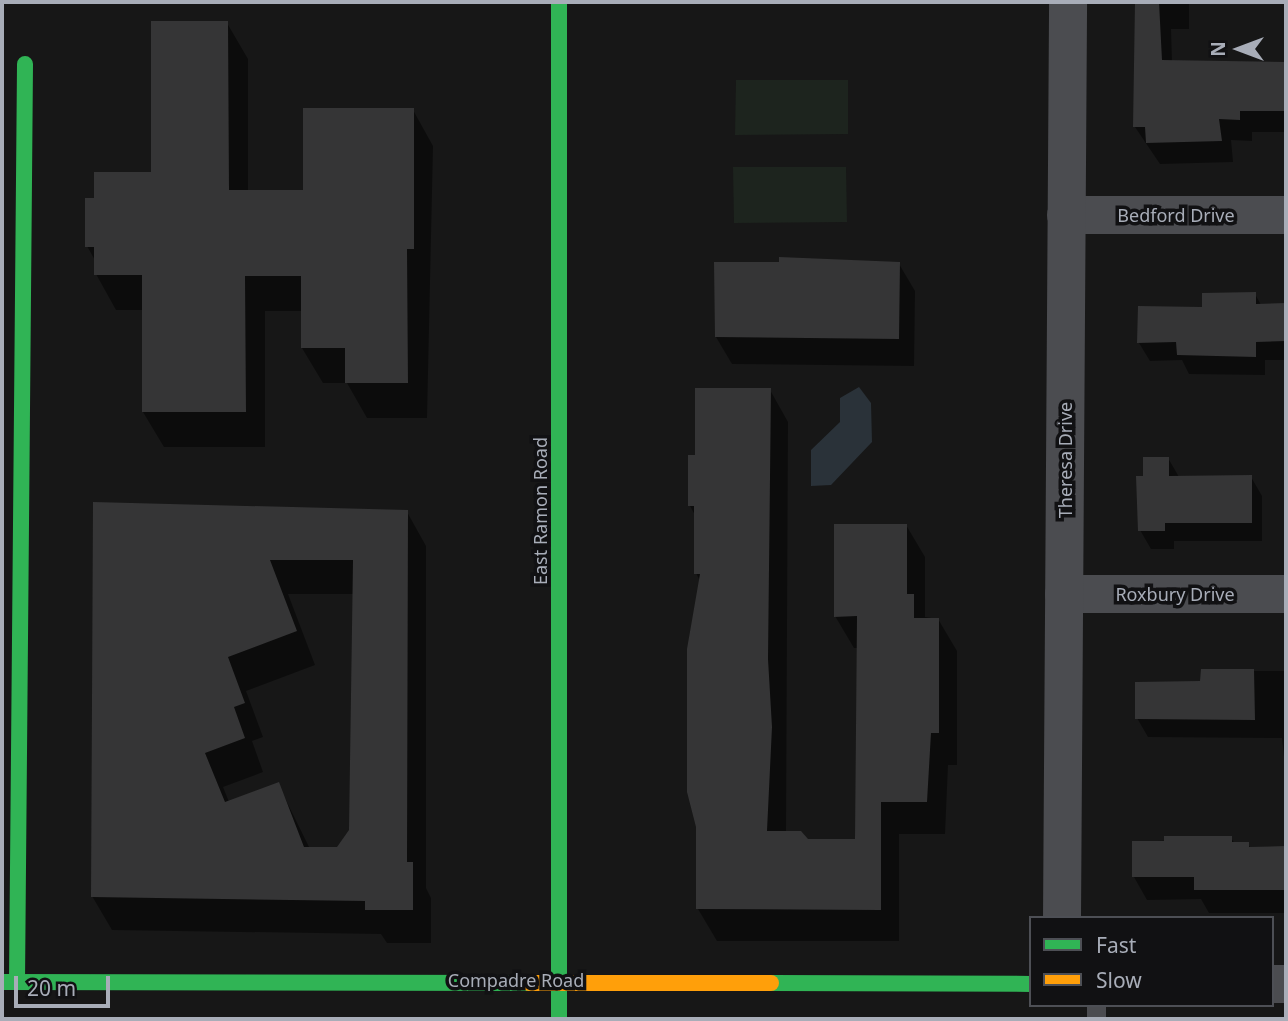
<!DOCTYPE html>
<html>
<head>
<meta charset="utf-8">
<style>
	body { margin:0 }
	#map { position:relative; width:1288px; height:1021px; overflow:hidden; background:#171717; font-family:"Noto Sans",sans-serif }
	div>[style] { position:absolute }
	.green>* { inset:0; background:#1d241e }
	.water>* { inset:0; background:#2a3239 }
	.shadow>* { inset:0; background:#0007 }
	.building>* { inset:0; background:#353536 }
	.lane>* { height:19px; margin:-9.5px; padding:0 9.5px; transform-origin:9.5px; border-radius:9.5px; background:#4b4c50 }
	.street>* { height:38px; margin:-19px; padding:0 19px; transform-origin:19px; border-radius:19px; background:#4b4c50 }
	.fast>* { height:16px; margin:-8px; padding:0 8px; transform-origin:8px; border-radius:8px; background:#30b455 }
	.slow>* { height:16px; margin:-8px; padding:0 8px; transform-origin:8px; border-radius:8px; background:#ff9f0a }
	span { translate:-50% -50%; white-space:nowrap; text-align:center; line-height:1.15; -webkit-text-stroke:7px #111113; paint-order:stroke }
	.street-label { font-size:18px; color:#a8adb8 }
	.frame { position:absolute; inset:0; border:4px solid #a8adb8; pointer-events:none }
	.legend { position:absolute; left:1029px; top:916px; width:245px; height:91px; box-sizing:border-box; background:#111113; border:2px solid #4d4f55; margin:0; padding:9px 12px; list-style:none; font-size:21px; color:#a8adb8 }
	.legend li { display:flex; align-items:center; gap:14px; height:35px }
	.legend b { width:35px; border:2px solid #4d4f55 }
	.north { position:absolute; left:1204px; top:14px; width:70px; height:70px; -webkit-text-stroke:5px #111113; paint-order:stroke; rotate:270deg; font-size:19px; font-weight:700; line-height:28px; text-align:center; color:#a8adb8 }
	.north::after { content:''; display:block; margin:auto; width:24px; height:32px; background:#a8adb8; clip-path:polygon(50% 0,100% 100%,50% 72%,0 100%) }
	.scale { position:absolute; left:14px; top:976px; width:96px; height:32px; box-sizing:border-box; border:4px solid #a8adb8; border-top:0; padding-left:9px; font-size:21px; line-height:24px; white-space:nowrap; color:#a8adb8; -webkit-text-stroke:5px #111113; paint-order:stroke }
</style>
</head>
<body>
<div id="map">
	<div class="green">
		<div style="clip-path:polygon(736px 80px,848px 80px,848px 134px,735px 135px)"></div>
		<div style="clip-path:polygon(733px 167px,846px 167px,847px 222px,734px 223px)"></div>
	</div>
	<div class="water">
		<div style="clip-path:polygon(859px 387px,871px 403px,872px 442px,831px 485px,811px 486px,811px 450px,840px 422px,840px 398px)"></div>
	</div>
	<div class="shadow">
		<div style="clip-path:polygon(1136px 2px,1189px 2px,1189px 29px,1171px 29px,1172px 62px,1285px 63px,1286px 43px,1286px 132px,1252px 132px,1252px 141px,1231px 140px,1233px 162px,1160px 164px,1135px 127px)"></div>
		<div style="clip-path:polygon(227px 23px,248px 59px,248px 191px,304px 191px,413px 110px,433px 146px,427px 418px,367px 418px,347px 383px,323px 383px,302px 348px,302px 311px,265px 311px,265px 447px,164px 447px,143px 412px,143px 310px,116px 310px,96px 274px,96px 262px,87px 246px,96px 199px,153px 174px)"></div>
		<div style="clip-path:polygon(899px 264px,915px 291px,914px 366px,732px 364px,716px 337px)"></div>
		<div style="clip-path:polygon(1255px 294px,1261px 305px,1286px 305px,1286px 360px,1265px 360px,1265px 375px,1189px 374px,1182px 360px,1150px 361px,1139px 343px,1204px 308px)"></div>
		<div style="clip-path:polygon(770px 390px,788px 422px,786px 833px,807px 841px,857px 841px,859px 648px,854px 648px,835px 616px,906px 525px,925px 557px,925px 617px,938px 619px,957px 651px,957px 765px,948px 765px,945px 834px,899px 834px,899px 941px,717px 941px,698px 909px,700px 581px,696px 573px,696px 517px,690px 506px,697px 456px)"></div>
		<div style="clip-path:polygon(1168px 458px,1179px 477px,1251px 477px,1262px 496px,1262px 541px,1174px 541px,1174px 549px,1151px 549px,1140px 530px,1145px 477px)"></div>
		<div style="clip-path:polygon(evenodd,94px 504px,407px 512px,426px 546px,426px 888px,431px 898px,431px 943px,387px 943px,381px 934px,112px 930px,92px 896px,94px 504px,288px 594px,354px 594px,350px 830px,338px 849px,310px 849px,278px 784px,229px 802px,223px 787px,263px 772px,252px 741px,263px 737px,246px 691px,315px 665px,288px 594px)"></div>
		<div style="clip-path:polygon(1203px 671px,1286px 671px,1286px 775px,1282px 738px,1148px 737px,1137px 718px,1201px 682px)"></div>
		<div style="clip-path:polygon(1231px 838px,1235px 844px,1248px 844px,1251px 849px,1286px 848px,1286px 913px,1209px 913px,1201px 899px,1147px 900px,1134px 877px,1133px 842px)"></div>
	</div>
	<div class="building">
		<div style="clip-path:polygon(1135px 2px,1159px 2px,1162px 60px,1286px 62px,1286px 111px,1240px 111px,1240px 120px,1219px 119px,1222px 141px,1146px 143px,1145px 127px,1133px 127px)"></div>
		<div style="clip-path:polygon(151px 21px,228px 21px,229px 190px,303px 190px,303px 108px,414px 108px,414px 249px,407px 249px,408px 383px,345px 383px,345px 348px,301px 348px,301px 276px,245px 276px,246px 412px,142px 412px,142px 275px,94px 275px,94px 247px,85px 247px,85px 198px,94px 198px,94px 172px,151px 172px)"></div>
		<div style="clip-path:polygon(779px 257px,900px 262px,899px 339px,715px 337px,714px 262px,779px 262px)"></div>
		<div style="clip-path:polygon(1256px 292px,1256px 304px,1286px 303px,1286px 341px,1256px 342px,1256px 357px,1177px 355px,1176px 342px,1137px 343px,1138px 306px,1202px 307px,1202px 293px)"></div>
		<div style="clip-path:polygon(695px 388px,771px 388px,768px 659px,772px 727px,767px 831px,801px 831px,808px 839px,855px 839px,857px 616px,834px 617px,834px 524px,907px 524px,907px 594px,914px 594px,914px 618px,939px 618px,939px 733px,931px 733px,927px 802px,881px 802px,881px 910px,696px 909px,696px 827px,687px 792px,687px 649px,700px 574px,694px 574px,694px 506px,688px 506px,688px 455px,695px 455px)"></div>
		<div style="clip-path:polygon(1143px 457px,1169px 457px,1169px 476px,1252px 475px,1252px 523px,1165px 523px,1165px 531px,1138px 531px,1136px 476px,1143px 476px)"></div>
		<div style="clip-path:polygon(evenodd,93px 502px,408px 510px,407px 862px,413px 862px,413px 910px,365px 910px,365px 901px,91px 897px,93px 502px,270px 560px,353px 560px,349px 830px,337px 847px,304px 847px,279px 782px,225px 802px,205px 753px,245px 738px,234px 707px,245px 703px,228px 657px,297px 631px,270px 560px)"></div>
		<div style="clip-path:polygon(1201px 669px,1254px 669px,1255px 720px,1135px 719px,1135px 682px,1200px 681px)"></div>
		<div style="clip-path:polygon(1164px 836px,1232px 836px,1232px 842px,1249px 842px,1249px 847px,1286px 846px,1286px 890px,1194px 890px,1194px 877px,1132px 877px,1132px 841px,1164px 841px)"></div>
	</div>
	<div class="lane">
		<div style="left:1096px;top:1005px;width:14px;rotate:90deg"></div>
	</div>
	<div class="street">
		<div style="left:1066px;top:215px;width:220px"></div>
		<div style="left:1064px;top:594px;width:222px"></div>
		<div style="left:1062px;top:918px;width:916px;rotate:-89.62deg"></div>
		<div style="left:1272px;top:984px;width:14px"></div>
	</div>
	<div class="fast">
		<div style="left:559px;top:2px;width:1017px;rotate:90deg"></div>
		<div style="left:2px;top:982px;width:527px;rotate:0.11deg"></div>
		<div style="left:17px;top:982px;width:918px;rotate:-89.5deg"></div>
		<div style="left:771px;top:983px;width:260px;rotate:0.2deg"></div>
	</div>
	<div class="slow">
		<div style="left:529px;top:983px;width:242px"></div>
	</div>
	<div class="street-label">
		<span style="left:1176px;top:215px">Bedford Drive</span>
		<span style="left:1065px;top:460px;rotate:-90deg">Theresa Drive</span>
		<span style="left:540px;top:511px;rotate:-90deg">East Ramon Road</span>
		<span style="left:1175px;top:594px">Roxbury Drive</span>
		<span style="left:516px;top:980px">Compadre Road</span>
	</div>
	<div class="frame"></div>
	<ul class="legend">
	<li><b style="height:9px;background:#30b455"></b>Fast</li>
	<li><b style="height:9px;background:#ff9f0a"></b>Slow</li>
	</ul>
	<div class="north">N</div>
	<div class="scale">20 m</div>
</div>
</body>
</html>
